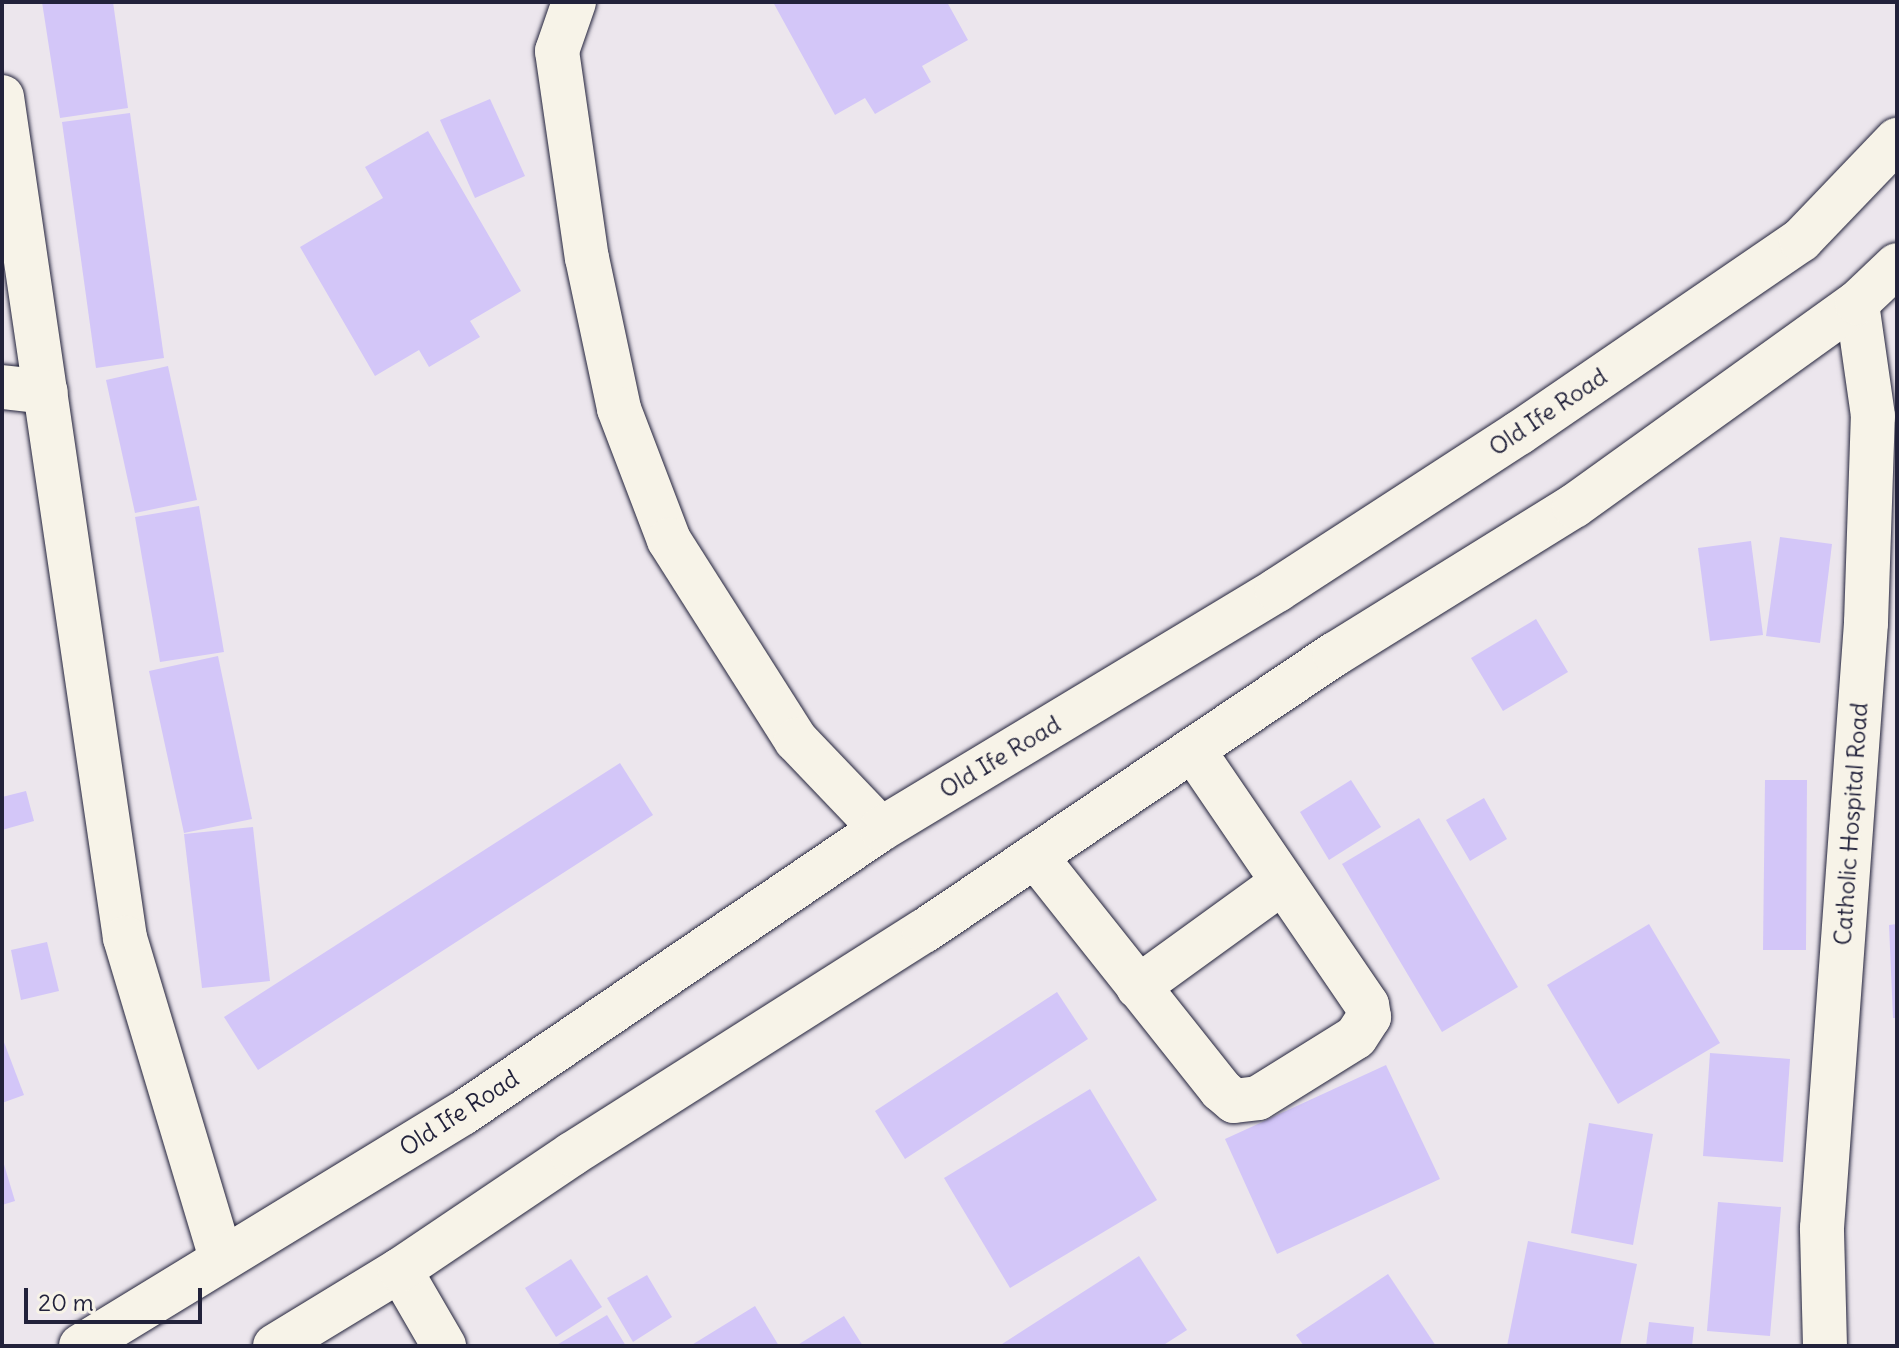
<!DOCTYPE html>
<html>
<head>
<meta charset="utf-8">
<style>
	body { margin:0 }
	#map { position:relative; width:1899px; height:1348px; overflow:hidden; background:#ece6ed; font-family:Delius,sans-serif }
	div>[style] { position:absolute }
	.building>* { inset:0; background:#d3c6f8 }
	.roads { filter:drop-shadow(0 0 2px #22223b) drop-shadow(0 0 2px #22223b) }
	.minor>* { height:44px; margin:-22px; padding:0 22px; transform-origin:22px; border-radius:22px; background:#f7f3e8 }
	.major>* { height:44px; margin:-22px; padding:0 22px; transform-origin:22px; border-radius:22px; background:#f7f3e8 }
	span { translate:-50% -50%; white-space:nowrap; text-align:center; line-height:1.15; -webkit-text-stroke:6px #f7f3e8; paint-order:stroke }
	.street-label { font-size:24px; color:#22223b }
	.frame { position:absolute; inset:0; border:4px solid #22223b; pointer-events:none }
	.scale { position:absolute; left:24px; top:1288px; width:178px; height:36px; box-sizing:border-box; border:4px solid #22223b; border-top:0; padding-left:10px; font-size:24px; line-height:28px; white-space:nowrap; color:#22223b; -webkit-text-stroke:6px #f7f3e8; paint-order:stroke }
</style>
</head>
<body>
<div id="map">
	<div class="building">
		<div style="clip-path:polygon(42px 2px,113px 2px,128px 108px,60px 118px)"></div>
		<div style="clip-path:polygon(773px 2px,947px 2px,968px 40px,922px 66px,931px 82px,875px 114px,865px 98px,835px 115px)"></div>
		<div style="clip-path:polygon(490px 99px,525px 176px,475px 198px,440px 120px)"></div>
		<div style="clip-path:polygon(130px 113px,164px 358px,96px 368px,62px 122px)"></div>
		<div style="clip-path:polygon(428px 131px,521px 291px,470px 321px,480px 337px,429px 367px,419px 350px,375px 376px,300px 247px,383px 198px,365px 167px)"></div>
		<div style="clip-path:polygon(168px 366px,197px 500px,135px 513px,106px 380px)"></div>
		<div style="clip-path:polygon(199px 506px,224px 652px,160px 662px,135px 517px)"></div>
		<div style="clip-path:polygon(1780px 537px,1832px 544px,1820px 643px,1766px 636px)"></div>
		<div style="clip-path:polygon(1751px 541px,1763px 635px,1710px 641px,1698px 548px)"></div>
		<div style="clip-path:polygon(1536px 619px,1568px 672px,1503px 711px,1471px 658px)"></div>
		<div style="clip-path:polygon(218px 656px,252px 819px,184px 833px,149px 671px)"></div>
		<div style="clip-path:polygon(620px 763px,653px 815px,258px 1070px,224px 1017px)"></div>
		<div style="clip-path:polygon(1351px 780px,1381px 827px,1329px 860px,1300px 812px)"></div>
		<div style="clip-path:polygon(1765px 780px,1807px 780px,1806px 950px,1763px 950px)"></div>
		<div style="clip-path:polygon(26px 791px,34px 821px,2px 830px,2px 797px)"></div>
		<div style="clip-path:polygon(1484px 798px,1507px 839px,1470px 861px,1446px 820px)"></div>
		<div style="clip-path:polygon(1419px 818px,1518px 987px,1442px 1032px,1342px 864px)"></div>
		<div style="clip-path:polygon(253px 827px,270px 981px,202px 988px,184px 834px)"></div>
		<div style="clip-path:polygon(1649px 924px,1720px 1043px,1618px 1104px,1547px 985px)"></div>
		<div style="clip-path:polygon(1897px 924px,1897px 1018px,1893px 1018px,1889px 925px)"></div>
		<div style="clip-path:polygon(47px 942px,59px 991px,21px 1000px,11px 950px)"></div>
		<div style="clip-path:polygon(1057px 992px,1088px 1039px,905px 1159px,875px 1111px)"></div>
		<div style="clip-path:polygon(2px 1037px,24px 1095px,2px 1103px)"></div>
		<div style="clip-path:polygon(1710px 1053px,1790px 1059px,1783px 1162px,1703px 1156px)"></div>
		<div style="clip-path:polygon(1386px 1065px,1440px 1179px,1277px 1254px,1225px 1139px)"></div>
		<div style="clip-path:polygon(1090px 1089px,1157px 1200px,1010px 1288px,944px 1178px)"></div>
		<div style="clip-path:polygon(1589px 1123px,1653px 1134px,1633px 1245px,1571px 1233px)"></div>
		<div style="clip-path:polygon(3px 1161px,15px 1201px,2px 1205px,2px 1162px)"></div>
		<div style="clip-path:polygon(1718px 1202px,1781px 1207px,1770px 1336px,1707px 1331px)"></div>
		<div style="clip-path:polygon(1528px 1241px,1637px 1264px,1620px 1346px,1507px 1346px)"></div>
		<div style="clip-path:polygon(1139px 1256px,1187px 1330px,1162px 1346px,999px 1346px)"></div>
		<div style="clip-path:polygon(571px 1259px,602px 1307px,556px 1337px,525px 1288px)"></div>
		<div style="clip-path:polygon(1388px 1274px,1436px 1346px,1304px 1346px,1296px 1335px)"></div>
		<div style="clip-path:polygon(647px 1275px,672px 1317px,633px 1342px,607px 1298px)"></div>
		<div style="clip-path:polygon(755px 1306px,779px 1346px,690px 1346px)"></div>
		<div style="clip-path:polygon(607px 1315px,626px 1346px,555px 1346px)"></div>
		<div style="clip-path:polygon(844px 1316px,863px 1346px,796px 1346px)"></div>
		<div style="clip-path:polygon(1649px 1322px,1694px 1327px,1692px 1346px,1646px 1346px)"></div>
	</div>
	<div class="roads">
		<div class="minor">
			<div style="left:574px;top:2px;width:52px;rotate:109.1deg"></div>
			<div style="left:557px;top:51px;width:209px;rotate:81.8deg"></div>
			<div style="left:587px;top:258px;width:154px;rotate:78deg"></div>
			<div style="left:619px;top:409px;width:140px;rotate:69.1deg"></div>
			<div style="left:669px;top:540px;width:237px;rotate:57.6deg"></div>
			<div style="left:796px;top:740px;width:123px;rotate:46.3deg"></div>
			<div style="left:2px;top:97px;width:850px;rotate:81.68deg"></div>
			<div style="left:125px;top:938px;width:335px;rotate:73.3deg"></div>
			<div style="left:2px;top:387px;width:44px;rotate:6.5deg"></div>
			<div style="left:1035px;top:856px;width:299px;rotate:51.5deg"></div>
			<div style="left:1221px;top:1090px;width:17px;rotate:40deg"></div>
			<div style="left:1234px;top:1101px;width:24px;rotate:-7deg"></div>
			<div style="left:1258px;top:1098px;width:115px;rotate:-31.9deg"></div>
			<div style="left:1356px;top:1037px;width:24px;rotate:-57deg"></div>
			<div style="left:1369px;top:1017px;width:12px;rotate:-99deg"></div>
			<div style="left:1367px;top:1005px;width:309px;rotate:-124.3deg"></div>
			<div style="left:1138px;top:987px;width:179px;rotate:-35.9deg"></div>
			<div style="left:400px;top:1270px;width:88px;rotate:59.9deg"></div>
			<div style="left:1825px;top:1346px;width:118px;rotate:-91.5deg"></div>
			<div style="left:1822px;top:1228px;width:607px;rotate:-85.84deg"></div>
			<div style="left:1866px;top:623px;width:207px;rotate:-88.1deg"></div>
			<div style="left:1873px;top:416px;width:114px;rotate:-98.1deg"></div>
		</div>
		<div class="major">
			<div style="left:81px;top:1346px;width:447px;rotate:-31.4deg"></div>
			<div style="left:463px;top:1113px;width:505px;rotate:-34.19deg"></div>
			<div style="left:881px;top:829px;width:463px;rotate:-31.1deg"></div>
			<div style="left:1277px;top:590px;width:288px;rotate:-33deg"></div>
			<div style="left:1519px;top:433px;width:342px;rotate:-34.4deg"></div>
			<div style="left:1801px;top:240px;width:139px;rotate:-46.2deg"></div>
			<div style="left:275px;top:1346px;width:146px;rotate:-31.3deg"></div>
			<div style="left:400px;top:1270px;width:207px;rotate:-34deg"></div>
			<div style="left:572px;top:1154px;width:417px;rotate:-32.4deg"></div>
			<div style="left:924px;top:931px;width:496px;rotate:-34deg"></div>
			<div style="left:1335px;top:654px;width:281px;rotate:-31.8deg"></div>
			<div style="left:1574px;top:506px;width:348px;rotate:-35.7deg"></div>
			<div style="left:1857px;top:303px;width:55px;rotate:-43.5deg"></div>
		</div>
	</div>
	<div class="street-label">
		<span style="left:1548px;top:412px;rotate:-34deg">Old Ife Road</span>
		<span style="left:1000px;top:757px;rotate:-31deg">Old Ife Road</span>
		<span style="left:1851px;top:824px;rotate:-86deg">Catholic Hospital Road</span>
		<span style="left:459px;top:1113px;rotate:-33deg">Old Ife Road</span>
	</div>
	<div class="frame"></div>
	<div class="scale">20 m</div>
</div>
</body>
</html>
